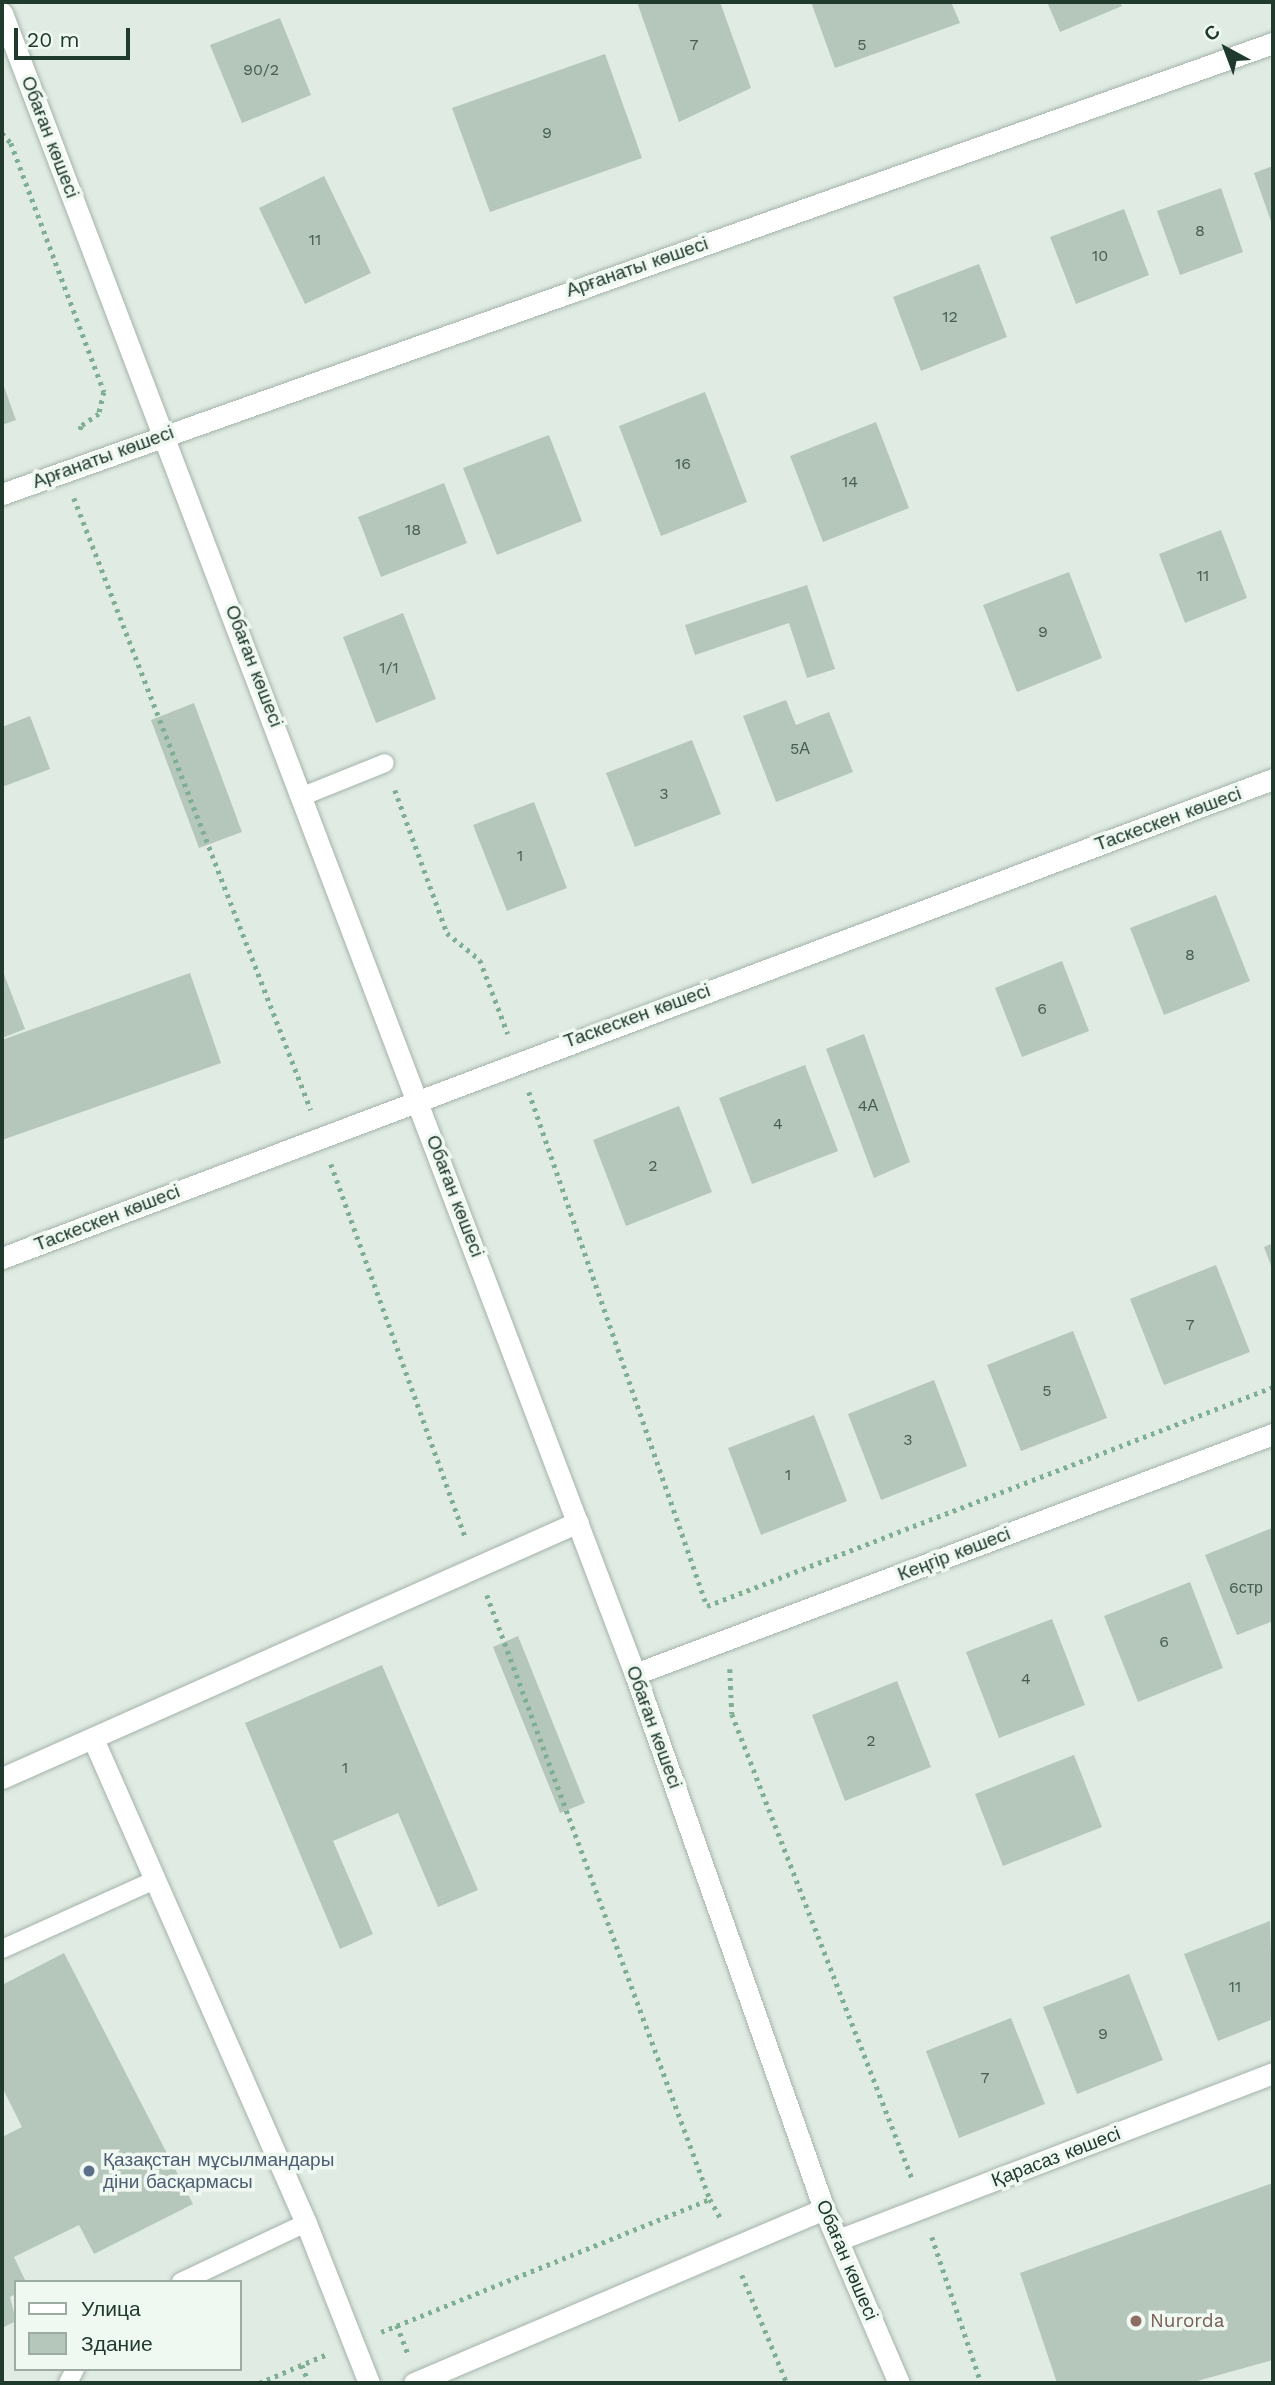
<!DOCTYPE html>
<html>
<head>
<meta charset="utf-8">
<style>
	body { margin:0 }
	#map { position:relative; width:1275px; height:2385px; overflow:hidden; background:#e0ebe3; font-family:"Work Sans",sans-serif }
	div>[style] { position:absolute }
	.building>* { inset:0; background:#b5c6bb }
	.path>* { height:4.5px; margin-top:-2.25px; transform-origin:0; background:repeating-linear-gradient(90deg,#7faf93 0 3.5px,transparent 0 8.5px) }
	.roads { filter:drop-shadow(0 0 2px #a3b3a9) drop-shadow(0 0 2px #a3b3a9) }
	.lane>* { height:18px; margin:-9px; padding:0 9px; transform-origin:9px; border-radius:9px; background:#fff }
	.street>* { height:21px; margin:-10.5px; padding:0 10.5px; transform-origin:10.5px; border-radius:10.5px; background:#fff }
	.secondary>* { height:21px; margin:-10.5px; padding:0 10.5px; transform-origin:10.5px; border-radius:10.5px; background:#fff }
	.dots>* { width:19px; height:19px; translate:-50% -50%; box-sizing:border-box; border:4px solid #f0f8f2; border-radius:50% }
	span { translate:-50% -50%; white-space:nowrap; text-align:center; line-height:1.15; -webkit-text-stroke:7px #f0f8f2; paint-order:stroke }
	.number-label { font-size:16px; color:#455e50 }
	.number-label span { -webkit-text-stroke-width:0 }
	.street-label { font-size:19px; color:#203b2d }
	.service-label { font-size:19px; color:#4e5e75 }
	.left { translate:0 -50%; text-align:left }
	.education-label { font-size:19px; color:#785e54 }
	.frame { position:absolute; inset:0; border:4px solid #203b2d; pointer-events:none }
	.legend { position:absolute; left:14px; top:2280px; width:228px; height:91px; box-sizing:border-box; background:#f0f8f2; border:2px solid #9daca3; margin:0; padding:9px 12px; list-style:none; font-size:21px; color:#203b2d }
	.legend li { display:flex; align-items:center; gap:14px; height:35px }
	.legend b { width:35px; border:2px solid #9daca3 }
	.north { position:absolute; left:1191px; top:14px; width:70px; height:70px; -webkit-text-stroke:5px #f0f8f2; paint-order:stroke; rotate:319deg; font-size:19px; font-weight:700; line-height:28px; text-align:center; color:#203b2d }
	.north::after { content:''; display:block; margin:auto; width:24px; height:32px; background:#203b2d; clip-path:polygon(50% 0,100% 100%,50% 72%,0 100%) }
	.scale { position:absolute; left:14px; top:28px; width:116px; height:32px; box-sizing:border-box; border:4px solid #203b2d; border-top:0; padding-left:9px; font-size:21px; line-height:24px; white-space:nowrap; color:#203b2d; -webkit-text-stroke:5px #f0f8f2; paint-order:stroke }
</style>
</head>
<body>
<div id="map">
	<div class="building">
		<div style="clip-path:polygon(637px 2px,720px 2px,751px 88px,679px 122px)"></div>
		<div style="clip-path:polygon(811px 2px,951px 2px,960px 23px,835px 68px)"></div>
		<div style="clip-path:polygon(1047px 2px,1120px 2px,1122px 6px,1060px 32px)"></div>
		<div style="clip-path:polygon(280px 18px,311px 95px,242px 123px,210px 45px)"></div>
		<div style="clip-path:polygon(605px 54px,642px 158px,490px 212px,452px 108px)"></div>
		<div style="clip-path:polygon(1273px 166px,1273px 227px,1254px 173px)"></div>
		<div style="clip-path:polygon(324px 176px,371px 273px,305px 304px,259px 208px)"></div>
		<div style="clip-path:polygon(1221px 188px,1243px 252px,1180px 275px,1157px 211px)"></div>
		<div style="clip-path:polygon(1124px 209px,1149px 275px,1076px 304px,1050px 237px)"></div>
		<div style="clip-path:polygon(979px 264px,1007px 337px,921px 371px,893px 297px)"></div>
		<div style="clip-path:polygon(2px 381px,16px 420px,2px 425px)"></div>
		<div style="clip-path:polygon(705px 392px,747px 502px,661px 536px,619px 426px)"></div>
		<div style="clip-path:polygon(876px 422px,909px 508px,823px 542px,790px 456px)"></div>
		<div style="clip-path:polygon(549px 435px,582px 521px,497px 555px,463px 468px)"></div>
		<div style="clip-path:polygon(444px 483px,467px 543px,381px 577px,358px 517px)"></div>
		<div style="clip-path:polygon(1221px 530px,1247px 598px,1185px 623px,1159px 554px)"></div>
		<div style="clip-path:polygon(1069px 572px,1102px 658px,1017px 692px,983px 605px)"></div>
		<div style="clip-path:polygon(807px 585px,835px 669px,807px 678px,789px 623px,695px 655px,685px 625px)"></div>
		<div style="clip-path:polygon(403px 613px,436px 699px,376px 723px,343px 637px)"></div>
		<div style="clip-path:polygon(786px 700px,796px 725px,829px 712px,853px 772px,776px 802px,743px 716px)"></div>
		<div style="clip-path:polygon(194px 703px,242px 832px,199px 848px,151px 720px)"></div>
		<div style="clip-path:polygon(30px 716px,50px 769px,2px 787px,2px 727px)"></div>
		<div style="clip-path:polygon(692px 740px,721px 814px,635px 847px,606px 773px)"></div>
		<div style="clip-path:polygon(534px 802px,567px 888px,507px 911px,473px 825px)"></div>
		<div style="clip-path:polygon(1216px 895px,1250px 981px,1164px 1015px,1130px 928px)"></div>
		<div style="clip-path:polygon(1062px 961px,1089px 1031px,1022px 1057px,995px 988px)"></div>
		<div style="clip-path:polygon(2px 969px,25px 1029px,2px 1038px)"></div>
		<div style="clip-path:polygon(190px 973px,221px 1063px,2px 1140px,2px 1040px)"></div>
		<div style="clip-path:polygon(864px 1034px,910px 1162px,874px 1178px,826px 1049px)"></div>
		<div style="clip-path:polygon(805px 1065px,838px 1151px,752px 1184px,719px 1098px)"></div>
		<div style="clip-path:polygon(679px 1106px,712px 1192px,626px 1226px,593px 1140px)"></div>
		<div style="clip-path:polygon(1273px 1243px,1273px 1271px,1264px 1247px)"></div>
		<div style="clip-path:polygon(1216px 1265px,1250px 1352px,1164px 1385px,1130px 1299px)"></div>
		<div style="clip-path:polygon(1073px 1331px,1107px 1418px,1021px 1451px,987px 1365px)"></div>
		<div style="clip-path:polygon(934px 1380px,967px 1466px,881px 1500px,848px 1414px)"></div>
		<div style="clip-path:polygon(814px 1415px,847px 1501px,761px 1535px,728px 1448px)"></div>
		<div style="clip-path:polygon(1272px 1528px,1273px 1621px,1237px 1635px,1205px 1555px)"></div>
		<div style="clip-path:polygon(1190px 1582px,1223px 1668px,1138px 1702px,1104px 1616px)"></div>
		<div style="clip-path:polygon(1052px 1619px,1085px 1705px,999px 1738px,966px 1652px)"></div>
		<div style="clip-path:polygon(518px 1636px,585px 1803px,560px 1813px,493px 1647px)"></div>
		<div style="clip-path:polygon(382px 1665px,478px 1890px,438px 1907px,398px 1813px,333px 1841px,373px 1934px,340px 1949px,245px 1723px)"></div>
		<div style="clip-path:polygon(897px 1681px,931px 1767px,845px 1801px,812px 1715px)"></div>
		<div style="clip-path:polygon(1074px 1755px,1102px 1827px,1003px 1866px,975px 1794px)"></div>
		<div style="clip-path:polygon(1270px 1921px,1273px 2019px,1218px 2041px,1184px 1954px)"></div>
		<div style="clip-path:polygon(64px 1953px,193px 2204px,94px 2254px,79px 2225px,14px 2257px,26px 2282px,16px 2282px,16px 2294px,10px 2297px,16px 2321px,2px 2328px,2px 2137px,22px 2127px,2px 2087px,2px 1985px)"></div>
		<div style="clip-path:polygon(1129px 1974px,1163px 2060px,1077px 2094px,1043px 2007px)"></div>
		<div style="clip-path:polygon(1011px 2018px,1045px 2104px,959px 2138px,926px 2051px)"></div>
		<div style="clip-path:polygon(1273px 2183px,1273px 2360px,1190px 2383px,1057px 2383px,1020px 2273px)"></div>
	</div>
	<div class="path">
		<div style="left:2px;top:133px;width:13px;rotate:48deg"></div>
		<div style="left:11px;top:143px;width:266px;rotate:69.5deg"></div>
		<div style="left:104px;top:392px;width:23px;rotate:103deg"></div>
		<div style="left:99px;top:414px;width:22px;rotate:146deg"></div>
		<div style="left:81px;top:426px;width:8px;rotate:97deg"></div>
		<div style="left:74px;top:498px;width:656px;rotate:68.83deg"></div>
		<div style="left:395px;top:790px;width:152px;rotate:70deg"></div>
		<div style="left:447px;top:933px;width:43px;rotate:39.3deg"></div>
		<div style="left:480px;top:960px;width:79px;rotate:69.3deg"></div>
		<div style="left:529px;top:1092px;width:544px;rotate:70.9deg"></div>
		<div style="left:707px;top:1606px;width:607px;rotate:-21.15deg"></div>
		<div style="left:331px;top:1164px;width:398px;rotate:70.2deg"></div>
		<div style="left:487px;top:1595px;width:644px;rotate:69.74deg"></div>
		<div style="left:730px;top:1669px;width:45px;rotate:87.5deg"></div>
		<div style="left:732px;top:1714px;width:499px;rotate:68.8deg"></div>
		<div style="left:932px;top:2237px;width:154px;rotate:71.4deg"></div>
		<div style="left:742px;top:2275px;width:117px;rotate:67.4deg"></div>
		<div style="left:397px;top:2325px;width:30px;rotate:69deg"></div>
		<div style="left:381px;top:2332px;width:355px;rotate:-22deg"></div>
		<div style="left:710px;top:2199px;width:25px;rotate:61deg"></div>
		<div style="left:302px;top:2365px;width:19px;rotate:69deg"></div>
		<div style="left:259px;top:2383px;width:72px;rotate:-23deg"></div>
	</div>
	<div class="roads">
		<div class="lane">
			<div style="left:303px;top:796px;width:88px;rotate:-21.9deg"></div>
			<div style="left:2px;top:1949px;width:168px;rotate:-24.3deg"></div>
			<div style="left:181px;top:2282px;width:138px;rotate:-25.3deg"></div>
			<div style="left:68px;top:2383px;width:16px;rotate:-63deg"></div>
		</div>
		<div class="street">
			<div style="left:2px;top:494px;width:1349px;rotate:-19.54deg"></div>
			<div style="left:2px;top:1258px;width:1358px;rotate:-20.65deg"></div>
			<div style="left:94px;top:1741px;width:527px;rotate:66.26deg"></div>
			<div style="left:306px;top:2223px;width:172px;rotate:68.5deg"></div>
			<div style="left:2px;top:1778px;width:630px;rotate:-23.96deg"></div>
			<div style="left:838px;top:2240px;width:466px;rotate:-21deg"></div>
			<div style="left:414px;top:2383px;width:445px;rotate:-23deg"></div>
		</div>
		<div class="secondary">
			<div style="left:2px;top:13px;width:1778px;rotate:69.14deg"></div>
			<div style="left:635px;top:1674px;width:567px;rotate:70.54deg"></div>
			<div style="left:824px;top:2209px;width:189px;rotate:66.7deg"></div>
			<div style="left:635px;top:1674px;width:682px;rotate:-20.62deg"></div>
		</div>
	</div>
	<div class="dots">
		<div style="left:89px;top:2171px;background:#5c6f8a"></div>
		<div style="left:1136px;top:2321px;background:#8d6e63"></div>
	</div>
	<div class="number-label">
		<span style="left:694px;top:45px">7</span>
		<span style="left:862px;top:45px">5</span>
		<span style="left:261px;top:70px">90/2</span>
		<span style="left:547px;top:133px">9</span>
		<span style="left:1200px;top:231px">8</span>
		<span style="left:315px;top:240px">11</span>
		<span style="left:1100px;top:256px">10</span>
		<span style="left:950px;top:317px">12</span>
		<span style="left:683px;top:464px">16</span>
		<span style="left:850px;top:482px">14</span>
		<span style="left:413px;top:530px">18</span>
		<span style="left:1203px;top:576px">11</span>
		<span style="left:1043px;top:632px">9</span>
		<span style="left:389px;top:668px">1/1</span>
		<span style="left:800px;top:749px">5А</span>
		<span style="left:664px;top:794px">3</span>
		<span style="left:520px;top:856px">1</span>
		<span style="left:1190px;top:955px">8</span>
		<span style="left:1042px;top:1009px">6</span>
		<span style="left:868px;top:1106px">4А</span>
		<span style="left:778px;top:1124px">4</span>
		<span style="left:653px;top:1166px">2</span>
		<span style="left:1190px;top:1325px">7</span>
		<span style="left:1047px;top:1391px">5</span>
		<span style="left:908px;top:1440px">3</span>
		<span style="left:788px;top:1475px">1</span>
		<span style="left:1246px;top:1588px">6стр</span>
		<span style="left:1164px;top:1642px">6</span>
		<span style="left:1026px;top:1679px">4</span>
		<span style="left:871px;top:1741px">2</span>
		<span style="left:345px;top:1768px">1</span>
		<span style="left:1235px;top:1987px">11</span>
		<span style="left:1103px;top:2034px">9</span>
		<span style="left:985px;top:2078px">7</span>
	</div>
	<div class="street-label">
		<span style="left:50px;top:137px;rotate:69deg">Обаған көшесі</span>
		<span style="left:637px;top:267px;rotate:-19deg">Арғанаты көшесі</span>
		<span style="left:103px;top:457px;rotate:-20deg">Арғанаты көшесі</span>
		<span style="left:254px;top:666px;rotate:69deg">Обаған көшесі</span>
		<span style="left:1168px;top:819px;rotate:-20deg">Таскескен көшесі</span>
		<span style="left:637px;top:1016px;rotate:-20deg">Таскескен көшесі</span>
		<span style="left:455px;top:1196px;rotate:69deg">Обаған көшесі</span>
		<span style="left:107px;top:1218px;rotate:-21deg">Таскескен көшесі</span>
		<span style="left:954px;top:1554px;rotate:-21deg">Кеңгір көшесі</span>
		<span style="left:654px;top:1727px;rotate:70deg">Обаған көшесі</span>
		<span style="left:1056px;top:2157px;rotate:-21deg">Қарасаз көшесі</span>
		<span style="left:847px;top:2260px;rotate:67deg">Обаған көшесі</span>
	</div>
	<div class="service-label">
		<span class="left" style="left:103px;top:2171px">Қазақстан мұсылмандары<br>діни басқармасы</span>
	</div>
	<div class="education-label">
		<span class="left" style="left:1150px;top:2321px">Nurorda</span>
	</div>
	<div class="frame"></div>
	<ul class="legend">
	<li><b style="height:9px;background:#fff"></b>Улица</li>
	<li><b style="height:19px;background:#b5c6bb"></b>Здание</li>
	</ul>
	<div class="north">С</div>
	<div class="scale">20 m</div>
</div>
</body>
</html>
